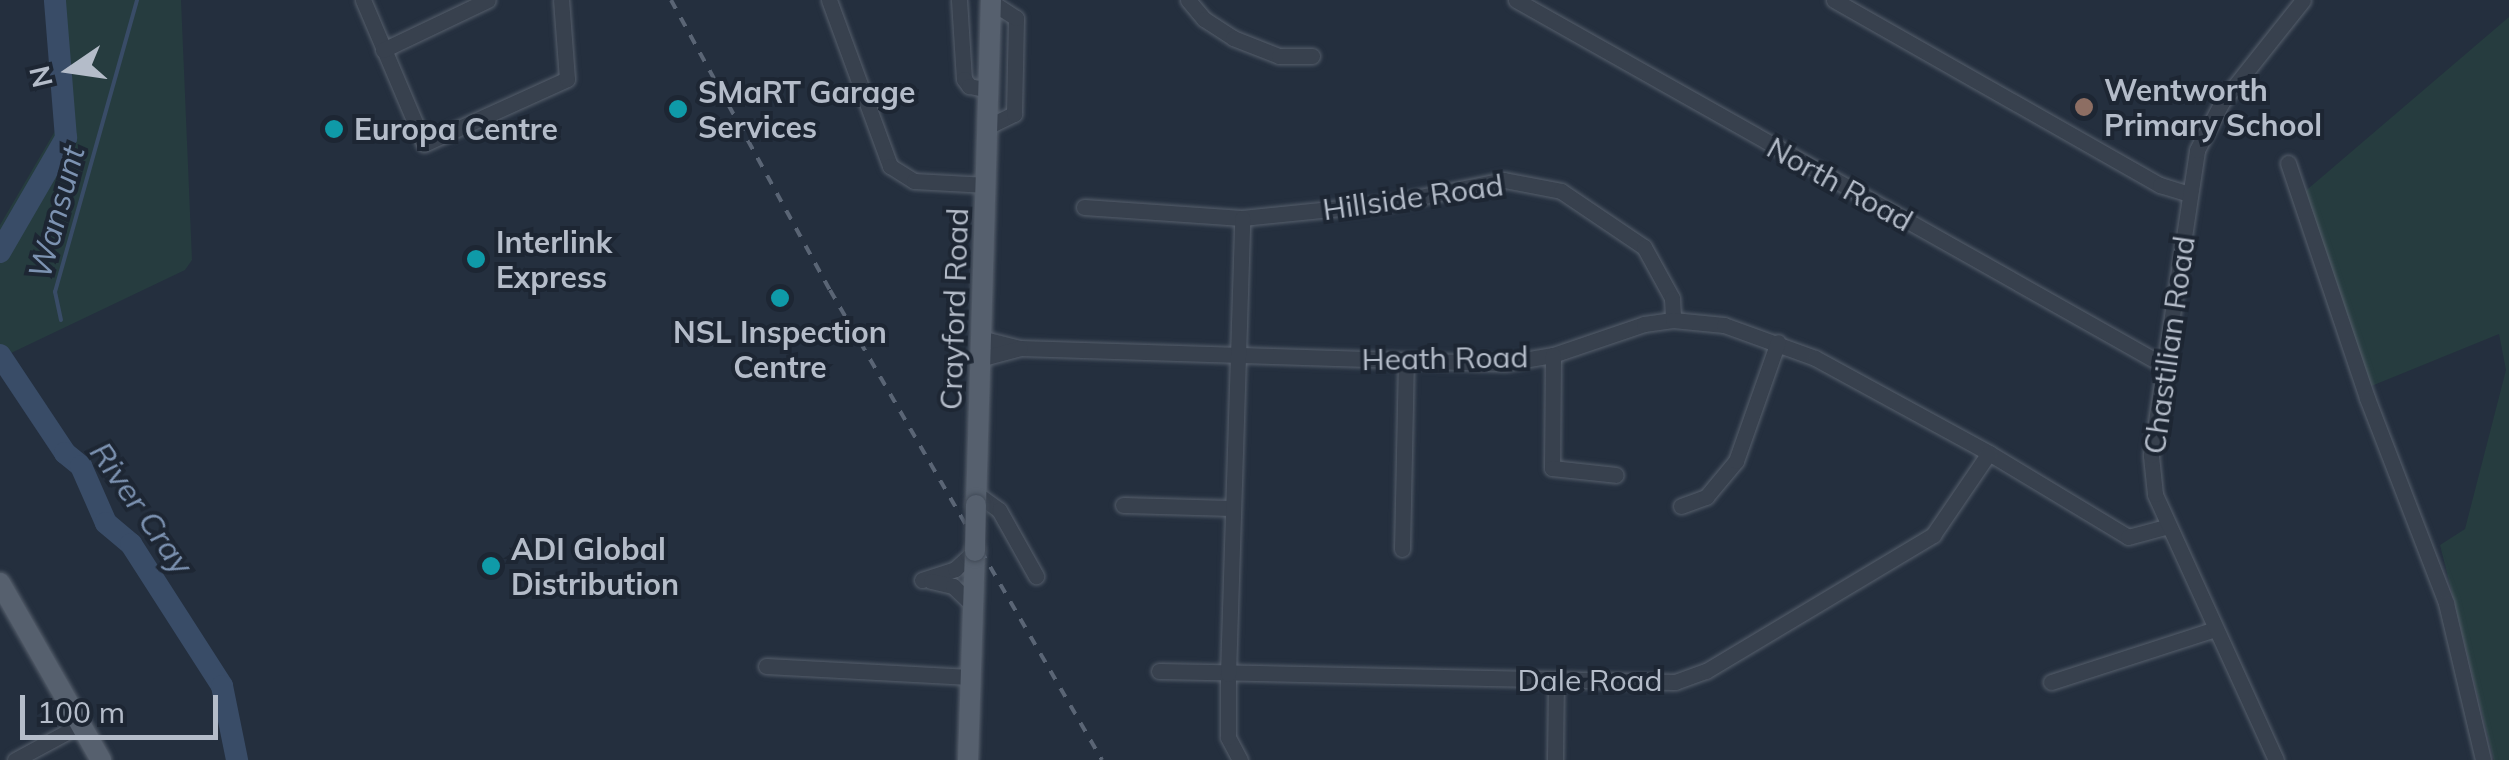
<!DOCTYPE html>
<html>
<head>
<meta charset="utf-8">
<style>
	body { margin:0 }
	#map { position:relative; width:2509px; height:760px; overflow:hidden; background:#242f3e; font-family:Mulish,sans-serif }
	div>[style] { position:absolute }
	.green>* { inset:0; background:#263c3f }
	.stream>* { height:4px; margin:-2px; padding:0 2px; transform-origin:2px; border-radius:2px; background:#394c67 }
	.river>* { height:22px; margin:-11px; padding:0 11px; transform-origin:11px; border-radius:11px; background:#394c67 }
	.roads { filter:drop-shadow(0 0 2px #565f6c) drop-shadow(0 0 2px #565f6c) }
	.minor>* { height:15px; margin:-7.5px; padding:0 7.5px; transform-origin:7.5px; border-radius:7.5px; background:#38414e }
	.major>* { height:20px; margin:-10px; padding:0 10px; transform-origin:10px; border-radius:10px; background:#56606e }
	.rail>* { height:4px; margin-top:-2px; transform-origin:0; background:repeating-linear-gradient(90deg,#5a6575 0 10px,transparent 0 20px) }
	.bridges { filter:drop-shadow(0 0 2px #414a57) drop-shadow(0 0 2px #414a57) }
	.major-bridge>* { height:20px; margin:-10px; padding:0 10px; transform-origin:10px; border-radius:10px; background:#56606e }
	.dots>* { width:28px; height:28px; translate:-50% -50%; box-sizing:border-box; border:5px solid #1d2633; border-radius:50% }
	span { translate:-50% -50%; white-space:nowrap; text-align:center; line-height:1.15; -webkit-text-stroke:8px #1d2633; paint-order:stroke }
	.poi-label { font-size:30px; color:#b4bcc9; font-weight:700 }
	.left { translate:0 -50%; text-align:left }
	.street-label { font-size:30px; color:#b4bcc9 }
	.water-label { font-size:32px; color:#7c92b1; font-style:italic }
	.north { position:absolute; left:20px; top:20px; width:100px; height:100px; -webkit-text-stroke:8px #1d2633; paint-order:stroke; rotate:257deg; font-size:28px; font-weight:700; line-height:40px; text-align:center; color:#b4bcc9 }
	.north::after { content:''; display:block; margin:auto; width:35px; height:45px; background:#b4bcc9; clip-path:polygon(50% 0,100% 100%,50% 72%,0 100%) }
	.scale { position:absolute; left:20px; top:695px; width:198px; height:45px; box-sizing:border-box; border:5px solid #b4bcc9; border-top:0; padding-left:12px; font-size:30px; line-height:35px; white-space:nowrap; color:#b4bcc9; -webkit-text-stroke:8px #1d2633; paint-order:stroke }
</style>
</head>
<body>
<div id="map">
	<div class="green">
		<div style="clip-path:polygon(48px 0,181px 0,192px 260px,185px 270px,9px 354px,0 347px,0 225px,62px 119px)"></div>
		<div style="clip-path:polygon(2509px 17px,2509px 760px,2494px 760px,2440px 545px,2465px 529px,2506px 370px,2499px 334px,2364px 389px,2302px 194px)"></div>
	</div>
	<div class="stream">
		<div style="left:61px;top:320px;width:29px;rotate:-102deg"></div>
		<div style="left:55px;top:292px;width:303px;rotate:-74.3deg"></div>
	</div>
	<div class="river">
		<div style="left:0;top:252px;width:132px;rotate:-59.9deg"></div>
		<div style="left:66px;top:138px;width:138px;rotate:-94.6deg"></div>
		<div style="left:0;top:355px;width:118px;rotate:56.4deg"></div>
		<div style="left:65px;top:453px;width:21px;rotate:39deg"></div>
		<div style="left:81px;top:466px;width:62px;rotate:66.3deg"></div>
		<div style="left:106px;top:523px;width:33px;rotate:40deg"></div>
		<div style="left:131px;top:544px;width:169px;rotate:57.3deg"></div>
		<div style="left:222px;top:686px;width:76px;rotate:78.5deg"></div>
	</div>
	<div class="roads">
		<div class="minor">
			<div style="left:363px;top:0;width:156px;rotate:67deg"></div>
			<div style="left:424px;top:144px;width:157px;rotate:-24.4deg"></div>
			<div style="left:567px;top:79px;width:79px;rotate:-94.3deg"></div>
			<div style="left:829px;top:0;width:177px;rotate:69.8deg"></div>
			<div style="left:890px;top:166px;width:28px;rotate:32deg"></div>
			<div style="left:914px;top:181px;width:73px;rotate:3.1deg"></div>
			<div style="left:959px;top:0;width:79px;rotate:86.4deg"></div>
			<div style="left:964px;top:79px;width:9px;rotate:54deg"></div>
			<div style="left:969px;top:86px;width:21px;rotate:11deg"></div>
			<div style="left:1188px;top:0;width:25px;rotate:50deg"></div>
			<div style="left:1204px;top:19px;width:35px;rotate:33deg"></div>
			<div style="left:1233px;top:38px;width:49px;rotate:21.4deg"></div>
			<div style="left:1279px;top:56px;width:33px"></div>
			<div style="left:1516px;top:0;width:745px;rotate:29.42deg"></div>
			<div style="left:1834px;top:0;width:375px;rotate:29.6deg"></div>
			<div style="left:2160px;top:185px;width:31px;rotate:17deg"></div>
			<div style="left:383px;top:50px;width:116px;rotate:-25.5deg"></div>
			<div style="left:989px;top:126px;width:28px;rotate:-26deg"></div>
			<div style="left:1014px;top:114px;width:96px;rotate:-88.8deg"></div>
			<div style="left:1016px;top:18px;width:30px;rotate:-147deg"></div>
			<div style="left:2288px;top:163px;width:248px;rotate:71.4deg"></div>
			<div style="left:2367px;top:398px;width:220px;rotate:68.9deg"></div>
			<div style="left:2446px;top:603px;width:161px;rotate:76.7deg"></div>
			<div style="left:1084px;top:207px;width:158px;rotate:4deg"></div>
			<div style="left:1242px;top:218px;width:149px;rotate:-5.8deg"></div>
			<div style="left:1390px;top:203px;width:116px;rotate:-11.4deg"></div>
			<div style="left:1504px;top:180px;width:58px;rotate:10.9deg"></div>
			<div style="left:1561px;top:191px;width:100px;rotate:34deg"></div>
			<div style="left:1644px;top:247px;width:58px;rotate:61.2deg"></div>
			<div style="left:1672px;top:298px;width:22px;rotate:87deg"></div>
			<div style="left:984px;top:339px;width:37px;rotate:14deg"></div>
			<div style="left:1020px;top:348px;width:486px;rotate:1.8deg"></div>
			<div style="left:1506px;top:363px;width:48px;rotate:-9.7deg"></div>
			<div style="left:1553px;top:355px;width:96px;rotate:-18.8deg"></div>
			<div style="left:1644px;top:324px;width:29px;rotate:-8deg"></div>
			<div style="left:1673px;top:320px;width:51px;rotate:5.6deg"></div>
			<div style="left:1724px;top:325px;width:97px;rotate:19.9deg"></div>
			<div style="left:1815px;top:358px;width:198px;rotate:28.6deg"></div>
			<div style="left:1989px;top:453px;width:162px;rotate:31.1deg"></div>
			<div style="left:2128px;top:537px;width:42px;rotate:-15deg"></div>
			<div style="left:1553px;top:355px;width:113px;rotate:90.5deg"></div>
			<div style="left:1552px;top:468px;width:64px;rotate:6.2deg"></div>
			<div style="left:983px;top:358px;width:38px;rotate:-15deg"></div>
			<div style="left:977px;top:494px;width:27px;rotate:36deg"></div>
			<div style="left:999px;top:510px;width:76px;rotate:60.7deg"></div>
			<div style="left:1123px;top:505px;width:109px;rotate:1.6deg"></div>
			<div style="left:1681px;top:506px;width:27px;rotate:-20deg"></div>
			<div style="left:1706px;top:497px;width:47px;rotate:-50.2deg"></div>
			<div style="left:1736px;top:461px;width:126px;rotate:-70.6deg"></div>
			<div style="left:1402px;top:549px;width:187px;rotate:-88.8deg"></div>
			<div style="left:922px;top:580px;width:35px;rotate:-18deg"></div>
			<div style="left:955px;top:569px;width:27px;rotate:-42deg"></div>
			<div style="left:931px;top:581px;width:23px;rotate:13deg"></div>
			<div style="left:953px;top:586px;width:28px;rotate:44deg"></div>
			<div style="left:766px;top:666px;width:204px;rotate:3.1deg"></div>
			<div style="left:1159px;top:671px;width:516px;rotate:1.22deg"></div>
			<div style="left:1675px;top:682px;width:33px;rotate:-20deg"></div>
			<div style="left:1706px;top:671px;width:265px;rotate:-30.9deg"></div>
			<div style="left:1933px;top:535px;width:99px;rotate:-55.7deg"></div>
			<div style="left:2051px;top:682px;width:172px;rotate:-17.9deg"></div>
			<div style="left:15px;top:760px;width:74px;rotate:-28.3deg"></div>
			<div style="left:1240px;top:760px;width:26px;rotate:-118deg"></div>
			<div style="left:1228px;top:737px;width:63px;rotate:-90deg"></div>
			<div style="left:1228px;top:674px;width:456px;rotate:-88.2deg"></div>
			<div style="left:1555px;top:760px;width:79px;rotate:-89.3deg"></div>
			<div style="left:2276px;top:760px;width:292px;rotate:-114.5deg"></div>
			<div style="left:2155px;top:494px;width:39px;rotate:-96deg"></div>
			<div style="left:2151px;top:455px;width:308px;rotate:-81.4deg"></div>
			<div style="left:2197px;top:150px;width:54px;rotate:-62.5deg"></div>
			<div style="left:2222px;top:102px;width:130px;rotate:-51.5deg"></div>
		</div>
		<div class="major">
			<div style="left:976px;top:505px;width:505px;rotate:-88.3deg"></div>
			<div style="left:0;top:583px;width:204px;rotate:60.3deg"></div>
			<div style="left:968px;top:760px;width:209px;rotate:-88.1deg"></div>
		</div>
	</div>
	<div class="rail">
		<div style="left:671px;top:0;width:331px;rotate:61.3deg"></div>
		<div style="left:830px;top:290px;width:543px;rotate:59.94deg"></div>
	</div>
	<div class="bridges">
		<div class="major-bridge">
			<div style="left:975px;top:551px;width:46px;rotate:-88.8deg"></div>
		</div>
	</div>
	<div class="dots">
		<div style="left:2084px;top:107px;background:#8d6e63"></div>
		<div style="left:678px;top:109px;background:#0f9aa8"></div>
		<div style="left:334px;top:129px;background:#0f9aa8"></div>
		<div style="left:476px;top:259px;background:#0f9aa8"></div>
		<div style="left:780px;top:298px;background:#0f9aa8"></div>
		<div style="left:491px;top:566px;background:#0f9aa8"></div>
	</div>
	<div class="poi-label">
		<span class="left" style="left:2104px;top:107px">Wentworth<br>Primary School</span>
		<span class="left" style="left:698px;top:109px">SMaRT Garage<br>Services</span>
		<span class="left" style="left:354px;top:129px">Europa Centre</span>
		<span class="left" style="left:496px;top:259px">Interlink<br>Express</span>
		<span style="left:780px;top:349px">NSL Inspection<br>Centre</span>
		<span class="left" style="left:511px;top:566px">ADI Global<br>Distribution</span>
	</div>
	<div class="street-label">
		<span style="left:1840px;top:184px;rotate:29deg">North Road</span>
		<span style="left:1413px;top:197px;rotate:-8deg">Hillside Road</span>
		<span style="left:954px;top:309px;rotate:-88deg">Crayford Road</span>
		<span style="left:2169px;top:345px;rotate:-82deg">Chastilian Road</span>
		<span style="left:1445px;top:358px;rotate:-1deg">Heath Road</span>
		<span style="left:1590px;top:680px">Dale Road</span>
	</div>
	<div class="water-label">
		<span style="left:56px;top:212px;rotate:-75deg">Wansunt</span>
		<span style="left:142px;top:508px;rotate:55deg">River Cray</span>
	</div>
	<div class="north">N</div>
	<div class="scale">100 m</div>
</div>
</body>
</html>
